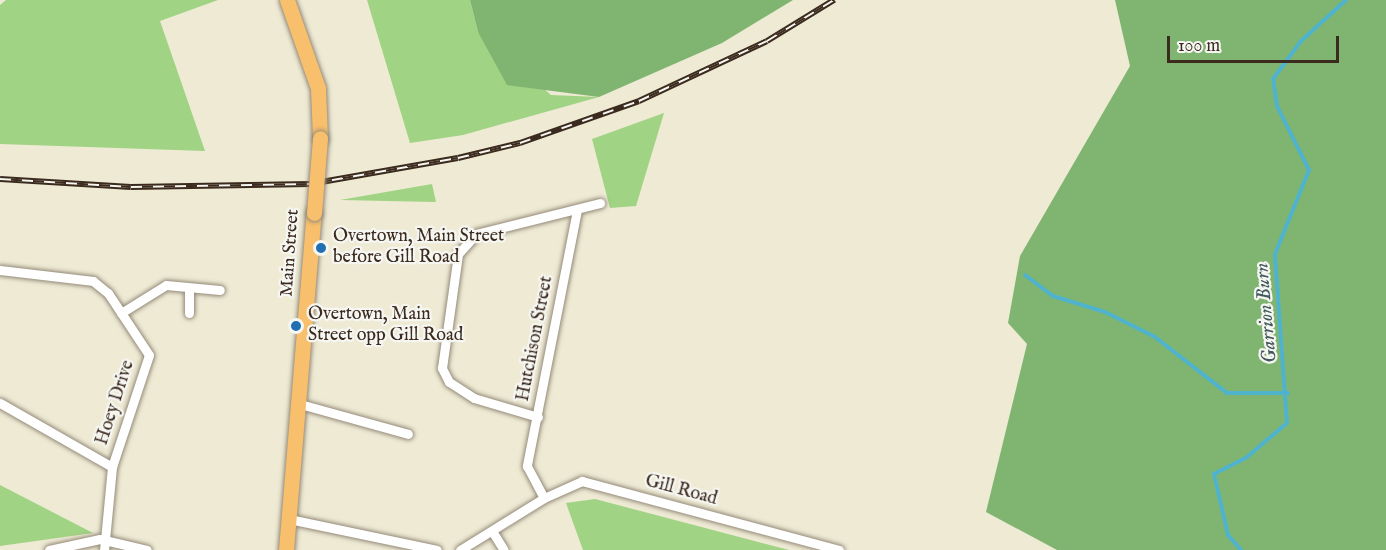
<!DOCTYPE html>
<html>
<head>
<meta charset="utf-8">
<style>
	body { margin:0 }
	#map { position:relative; width:1386px; height:550px; overflow:hidden; background:#eeead4; font-family:"IM FELL English",serif }
	div>[style] { position:absolute }
	.green>* { inset:0; background:#a0d383 }
	.forest>* { inset:0; background:#80b571 }
	.stream>* { height:4px; margin:-2px; padding:0 2px; transform-origin:2px; border-radius:2px; background:#50b3ce }
	.roads { filter:drop-shadow(0 0 2px #948a79) drop-shadow(0 0 2px #948a79) }
	.street>* { height:9px; margin:-4.5px; padding:0 4.5px; transform-origin:4.5px; border-radius:4.5px; background:#fff }
	.primary>* { height:15px; margin:-7.5px; padding:0 7.5px; transform-origin:7.5px; border-radius:7.5px; background:#f8bf6c }
	.rail>* { height:6px; margin-top:-3px; transform-origin:0; background:repeating-linear-gradient(90deg,#f6f6f2 0 11px,#3b2a1e 0 22px); box-sizing:border-box; border-block:2px solid #3b2a1e }
	.bridges { filter:drop-shadow(0 0 2px #948a79) drop-shadow(0 0 2px #948a79) }
	.primary-bridge>* { height:15px; margin:-7.5px; padding:0 7.5px; transform-origin:7.5px; border-radius:7.5px; background:#f8bf6c }
	.dots>* { width:16px; height:16px; translate:-50% -50%; box-sizing:border-box; border:3px solid #f6f6f2; border-radius:50% }
	span { translate:-50% -50%; white-space:nowrap; text-align:center; line-height:1.15; -webkit-text-stroke:4.5px #f6f6f2; paint-order:stroke }
	.poi-label { font-size:18px; color:#3b2a1e }
	.left { translate:0 -50%; text-align:left }
	.street-label { font-size:18px; color:#3b2a1e }
	.water-label { font-size:20px; color:#425a5c; font-style:italic }
	.scale { position:absolute; left:1167px; top:36px; width:172px; height:27px; box-sizing:border-box; border:3px solid #3b2a1e; border-top:0; padding-left:8px; font-size:18px; line-height:21px; white-space:nowrap; color:#3b2a1e; -webkit-text-stroke:4px #f6f6f2; paint-order:stroke }
</style>
</head>
<body>
<div id="map">
	<div class="green">
		<div style="clip-path:polygon(6px 0,218px 0,160px 21px,205px 151px,0 144px,0 5px)"></div>
		<div style="clip-path:polygon(367px 0,470px 0,478px 32px,551px 95px,599px 97px,463px 135px,410px 143px)"></div>
		<div style="clip-path:polygon(664px 113px,636px 206px,610px 208px,592px 139px)"></div>
		<div style="clip-path:polygon(432px 184px,436px 202px,340px 200px)"></div>
		<div style="clip-path:polygon(0 485px,93px 533px,0 546px)"></div>
		<div style="clip-path:polygon(595px 499px,789px 550px,583px 550px,566px 503px)"></div>
	</div>
	<div class="forest">
		<div style="clip-path:polygon(470px 0,793px 0,722px 43px,599px 97px,507px 85px,478px 32px)"></div>
		<div style="clip-path:polygon(1115px 0,1386px 0,1386px 550px,1057px 550px,986px 512px,1027px 344px,1008px 323px,1020px 256px,1130px 66px)"></div>
	</div>
	<div class="stream">
		<div style="left:1025px;top:275px;width:35px;rotate:37deg"></div>
		<div style="left:1053px;top:296px;width:54px;rotate:17.1deg"></div>
		<div style="left:1105px;top:312px;width:56px;rotate:26.6deg"></div>
		<div style="left:1155px;top:337px;width:91px;rotate:37.9deg"></div>
		<div style="left:1227px;top:393px;width:61px"></div>
		<div style="left:1241px;top:550px;width:20px;rotate:-131deg"></div>
		<div style="left:1228px;top:535px;width:63px;rotate:-102.9deg"></div>
		<div style="left:1214px;top:474px;width:37px;rotate:-27deg"></div>
		<div style="left:1247px;top:457px;width:52px;rotate:-40.4deg"></div>
		<div style="left:1287px;top:423px;width:169px;rotate:-94.1deg"></div>
		<div style="left:1275px;top:254px;width:91px;rotate:-68deg"></div>
		<div style="left:1309px;top:170px;width:72px;rotate:-116.6deg"></div>
		<div style="left:1277px;top:106px;width:27px;rotate:-98deg"></div>
		<div style="left:1273px;top:79px;width:47px;rotate:-53.6deg"></div>
		<div style="left:1301px;top:41px;width:61px;rotate:-42.3deg"></div>
	</div>
	<div class="roads">
		<div class="street">
			<div style="left:577px;top:210px;width:261px;rotate:101.1deg"></div>
			<div style="left:527px;top:466px;width:36px;rotate:62deg"></div>
			<div style="left:544px;top:498px;width:42px;rotate:-24.1deg"></div>
			<div style="left:582px;top:481px;width:266px;rotate:15deg"></div>
			<div style="left:0;top:270px;width:94px;rotate:6.7deg"></div>
			<div style="left:93px;top:281px;width:19px;rotate:39deg"></div>
			<div style="left:108px;top:293px;width:74px;rotate:56.5deg"></div>
			<div style="left:149px;top:355px;width:118px;rotate:108.3deg"></div>
			<div style="left:112px;top:467px;width:83px;rotate:95.5deg"></div>
			<div style="left:121px;top:313px;width:53px;rotate:-31.9deg"></div>
			<div style="left:166px;top:285px;width:54px;rotate:5.3deg"></div>
			<div style="left:189px;top:313px;width:25px;rotate:-90deg"></div>
			<div style="left:0;top:403px;width:129px;rotate:29.7deg"></div>
			<div style="left:300px;top:404px;width:112px;rotate:15.5deg"></div>
			<div style="left:538px;top:417px;width:67px;rotate:-163.5deg"></div>
			<div style="left:474px;top:398px;width:30px;rotate:-147deg"></div>
			<div style="left:449px;top:382px;width:16px;rotate:-117deg"></div>
			<div style="left:442px;top:368px;width:115px;rotate:-82deg"></div>
			<div style="left:458px;top:254px;width:27px;rotate:-48deg"></div>
			<div style="left:476px;top:234px;width:128px;rotate:-14deg"></div>
			<div style="left:289px;top:519px;width:151px;rotate:11.8deg"></div>
			<div style="left:492px;top:531px;width:22px;rotate:58deg"></div>
			<div style="left:49px;top:550px;width:52px;rotate:-12.2deg"></div>
			<div style="left:100px;top:539px;width:48px;rotate:13.2deg"></div>
			<div style="left:460px;top:550px;width:99px;rotate:-31.8deg"></div>
		</div>
		<div class="primary">
			<div style="left:287px;top:0;width:93px;rotate:70.6deg"></div>
			<div style="left:318px;top:88px;width:50px;rotate:87.7deg"></div>
			<div style="left:286px;top:550px;width:338px;rotate:-85.3deg"></div>
		</div>
	</div>
	<div class="rail">
		<div style="left:0;top:179px;width:131px;rotate:3.5deg"></div>
		<div style="left:131px;top:187px;width:179px;rotate:-1deg"></div>
		<div style="left:310px;top:184px;width:150px;rotate:-10deg"></div>
		<div style="left:458px;top:158px;width:64px;rotate:-13.6deg"></div>
		<div style="left:520px;top:143px;width:126px;rotate:-19.4deg"></div>
		<div style="left:639px;top:101px;width:141px;rotate:-25.1deg"></div>
		<div style="left:767px;top:41px;width:79px;rotate:-31.5deg"></div>
	</div>
	<div class="bridges">
		<div class="primary-bridge">
			<div style="left:314px;top:213px;width:75px;rotate:-85.4deg"></div>
		</div>
	</div>
	<div class="dots">
		<div style="left:321px;top:248px;background:#1f6fb2"></div>
		<div style="left:296px;top:326px;background:#1f6fb2"></div>
	</div>
	<div class="poi-label">
		<span class="left" style="left:333px;top:248px">Overtown, Main Street<br>before Gill Road</span>
		<span class="left" style="left:308px;top:326px">Overtown, Main<br>Street opp Gill Road</span>
	</div>
	<div class="street-label">
		<span style="left:291px;top:253px;rotate:-86deg">Main Street</span>
		<span style="left:536px;top:339px;rotate:-79deg">Hutchison Street</span>
		<span style="left:116px;top:403px;rotate:-72deg">Hoey Drive</span>
		<span style="left:681px;top:491px;rotate:15deg">Gill Road</span>
	</div>
	<div class="water-label">
		<span style="left:1266px;top:313px;rotate:-95deg">Garrion Burn</span>
	</div>
	<div class="scale">100 m</div>
</div>
</body>
</html>
